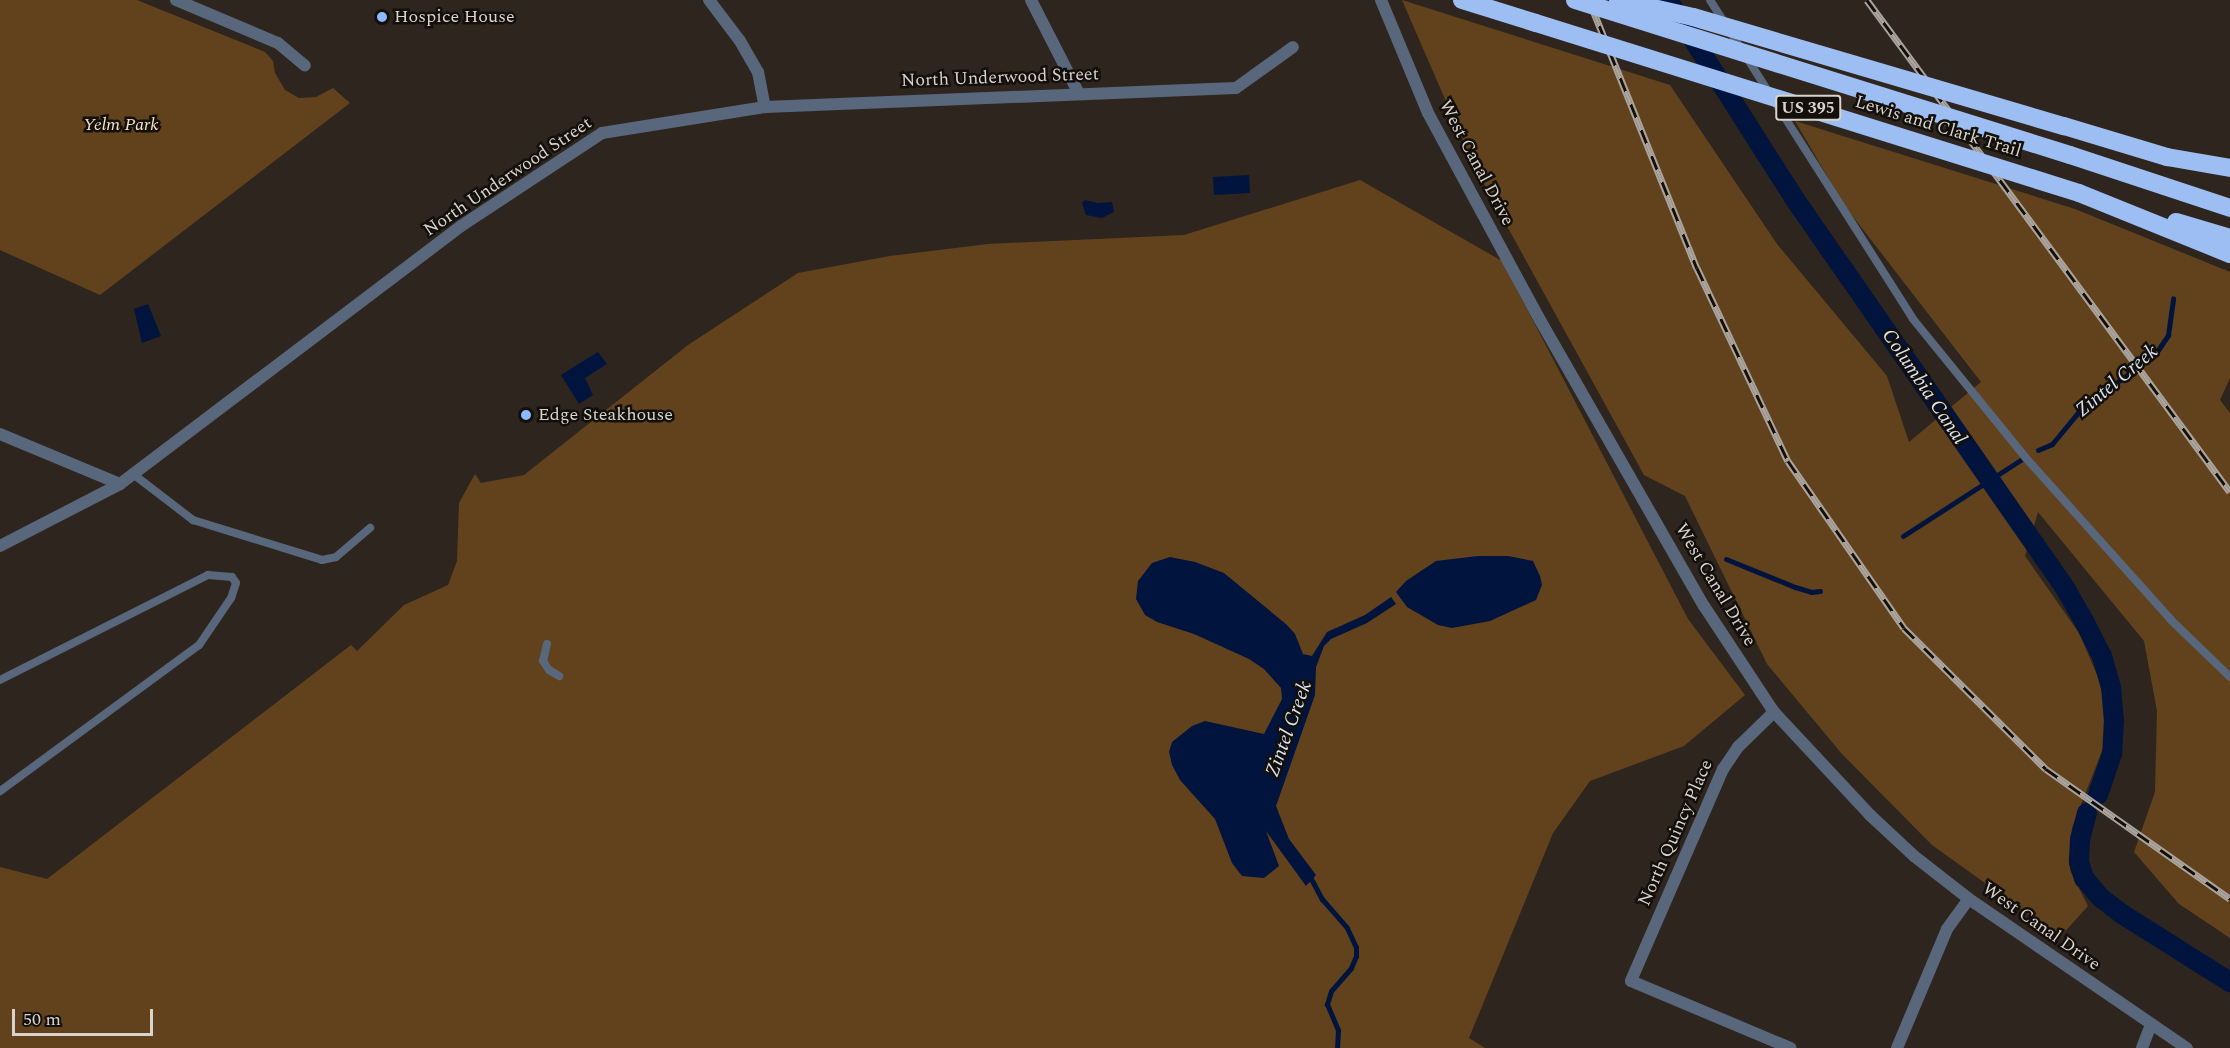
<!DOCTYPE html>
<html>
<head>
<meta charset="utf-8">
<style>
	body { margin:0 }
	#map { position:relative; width:2230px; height:1048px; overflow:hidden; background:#2e261e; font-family:Spectral,serif }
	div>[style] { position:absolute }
	.green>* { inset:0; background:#62421d }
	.water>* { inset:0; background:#00143d }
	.stream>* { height:5px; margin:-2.5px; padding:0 2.5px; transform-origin:2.5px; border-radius:2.5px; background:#00143d }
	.canal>* { height:20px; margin:-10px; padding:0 10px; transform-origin:10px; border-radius:10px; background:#00143d }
	.service>* { height:8px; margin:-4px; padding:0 4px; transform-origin:4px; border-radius:4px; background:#59677c }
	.minor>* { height:12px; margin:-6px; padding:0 6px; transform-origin:6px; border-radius:6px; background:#59677c }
	.tertiary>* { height:12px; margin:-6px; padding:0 6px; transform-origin:6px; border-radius:6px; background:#59677c }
	.motorway>* { height:18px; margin:-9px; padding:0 9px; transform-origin:9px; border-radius:9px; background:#9cbef3 }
	.rail>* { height:7px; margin-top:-3.5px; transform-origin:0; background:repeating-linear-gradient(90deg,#13100c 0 14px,#aaa49e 0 28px); box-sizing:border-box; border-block:2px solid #aaa49e }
	.motorway-bridge>* { height:18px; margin:-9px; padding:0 9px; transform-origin:9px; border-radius:9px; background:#9cbef3 }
	.dots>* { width:16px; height:16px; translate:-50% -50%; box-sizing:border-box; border:3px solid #13100c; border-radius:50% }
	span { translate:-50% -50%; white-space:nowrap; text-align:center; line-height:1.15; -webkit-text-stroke:5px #13100c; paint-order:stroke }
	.shield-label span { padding:2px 4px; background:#13100c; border:2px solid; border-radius:4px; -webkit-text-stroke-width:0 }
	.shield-label { font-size:16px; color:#d9d3ce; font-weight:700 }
	.poi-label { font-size:18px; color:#d9d3ce }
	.left { translate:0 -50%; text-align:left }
	.street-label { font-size:18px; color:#d9d3ce }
	.park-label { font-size:18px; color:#fadfc5; font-style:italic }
	.water-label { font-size:20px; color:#dae3f2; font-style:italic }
	.scale { position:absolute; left:12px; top:1009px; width:141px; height:27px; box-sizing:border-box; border:3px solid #d9d3ce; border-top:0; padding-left:8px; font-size:18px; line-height:21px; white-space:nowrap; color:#d9d3ce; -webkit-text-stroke:4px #13100c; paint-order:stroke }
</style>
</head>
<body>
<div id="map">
	<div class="green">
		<div style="clip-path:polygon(0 0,137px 0,265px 52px,273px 61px,275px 73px,285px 90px,299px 98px,316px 97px,333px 88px,350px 103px,100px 295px,0 250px)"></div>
		<div style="clip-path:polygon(1402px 0,1670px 85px,1777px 244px,1887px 376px,1909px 442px,1981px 382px,1844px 205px,1795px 121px,2075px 209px,2230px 272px,2230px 378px,2220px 400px,2230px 413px,2230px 938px,2179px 904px,2134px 852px,2155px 792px,2157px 711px,2144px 641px,2038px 512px,2025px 556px,2079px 633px,2107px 698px,2105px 743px,2072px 828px,2070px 870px,2088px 906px,2060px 937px,1932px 845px,1842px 754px,1767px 664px,1685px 496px,1644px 475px,1474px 166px)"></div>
		<div style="clip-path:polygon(1360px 180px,1502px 261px,1688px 619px,1745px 695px,1684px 746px,1590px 781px,1553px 833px,1469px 1038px,1485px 1048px,0 1048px,0 867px,47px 879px,351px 645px,357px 651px,404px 605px,448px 585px,457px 561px,459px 503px,475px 474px,481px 483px,524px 475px,688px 345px,798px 273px,890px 256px,988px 244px,1184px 235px)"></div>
	</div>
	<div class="water">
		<div style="clip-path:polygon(1249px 175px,1250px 193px,1214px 195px,1213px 177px)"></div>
		<div style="clip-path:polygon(1085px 200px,1097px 203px,1112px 202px,1114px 212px,1102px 218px,1086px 215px,1082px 203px)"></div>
		<div style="clip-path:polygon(148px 304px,161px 336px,142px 343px,134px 309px)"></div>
		<div style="clip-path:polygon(598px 352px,607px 364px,585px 378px,593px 395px,579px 404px,561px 375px)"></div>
		<div style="clip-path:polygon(1478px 556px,1508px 556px,1533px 561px,1540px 576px,1542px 585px,1536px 600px,1490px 621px,1452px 628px,1438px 625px,1407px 607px,1396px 592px,1406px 581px,1436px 561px)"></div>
		<div style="clip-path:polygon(1170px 557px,1195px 562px,1224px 573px,1287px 625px,1295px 634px,1303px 654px,1312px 656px,1327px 632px,1365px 615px,1391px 597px,1396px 604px,1367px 623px,1331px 639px,1324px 646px,1316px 667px,1315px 695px,1276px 806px,1289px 839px,1316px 875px,1306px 886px,1266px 831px,1279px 866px,1264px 878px,1242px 876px,1232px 863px,1215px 819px,1180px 780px,1172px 765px,1169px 752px,1172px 742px,1192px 726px,1205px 721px,1264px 734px,1282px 699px,1281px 688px,1264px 669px,1249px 659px,1194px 634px,1157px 622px,1145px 615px,1136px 599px,1138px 581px,1152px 563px)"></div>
	</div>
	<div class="stream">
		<div style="left:2038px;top:450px;width:15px;rotate:-23deg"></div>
		<div style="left:2052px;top:444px;width:44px;rotate:-50.5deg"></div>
		<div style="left:2080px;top:410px;width:95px;rotate:-36.9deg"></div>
		<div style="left:2156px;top:353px;width:22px;rotate:-56deg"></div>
		<div style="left:2168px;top:335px;width:37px;rotate:-82deg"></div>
		<div style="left:1903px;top:536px;width:145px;rotate:-32.9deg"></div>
		<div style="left:1726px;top:559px;width:74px;rotate:22.1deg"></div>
		<div style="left:1795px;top:587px;width:17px;rotate:17deg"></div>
		<div style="left:1811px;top:592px;width:9px;rotate:-6deg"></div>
		<div style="left:1308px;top:873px;width:30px;rotate:62deg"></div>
		<div style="left:1322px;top:899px;width:38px;rotate:49deg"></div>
		<div style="left:1347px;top:928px;width:21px;rotate:65deg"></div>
		<div style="left:1356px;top:947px;width:9px;rotate:90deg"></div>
		<div style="left:1356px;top:956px;width:13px;rotate:113deg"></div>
		<div style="left:1351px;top:968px;width:30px;rotate:131deg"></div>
		<div style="left:1331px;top:991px;width:14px;rotate:107deg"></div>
		<div style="left:1327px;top:1004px;width:28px;rotate:67deg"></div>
		<div style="left:1338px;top:1030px;width:18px;rotate:93deg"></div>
	</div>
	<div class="canal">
		<div style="left:1668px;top:0;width:235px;rotate:57.5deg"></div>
		<div style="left:1794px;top:198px;width:475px;rotate:55.2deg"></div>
		<div style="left:2065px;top:588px;width:38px;rotate:60deg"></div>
		<div style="left:2084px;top:621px;width:39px;rotate:63deg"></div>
		<div style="left:2102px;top:656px;width:32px;rotate:74deg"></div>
		<div style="left:2111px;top:687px;width:32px;rotate:85deg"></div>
		<div style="left:2114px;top:719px;width:35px;rotate:93deg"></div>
		<div style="left:2112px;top:754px;width:43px;rotate:108.9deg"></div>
		<div style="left:2087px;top:813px;width:28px;rotate:105deg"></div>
		<div style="left:2080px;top:840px;width:22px;rotate:93deg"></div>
		<div style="left:2079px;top:862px;width:17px;rotate:73deg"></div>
		<div style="left:2084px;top:878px;width:26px;rotate:50deg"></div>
		<div style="left:2101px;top:898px;width:26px;rotate:37deg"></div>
		<div style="left:2122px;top:914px;width:128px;rotate:32.2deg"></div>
	</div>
	<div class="service">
		<div style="left:1710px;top:0;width:378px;rotate:57.5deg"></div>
		<div style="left:1913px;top:319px;width:178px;rotate:50.9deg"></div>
		<div style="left:2025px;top:457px;width:219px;rotate:48.1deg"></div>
		<div style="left:2171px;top:620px;width:82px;rotate:44deg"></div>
		<div style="left:133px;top:474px;width:76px;rotate:37.5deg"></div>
		<div style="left:193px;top:520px;width:135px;rotate:17.2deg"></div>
		<div style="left:322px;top:560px;width:14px;rotate:-12deg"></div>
		<div style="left:336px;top:557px;width:45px;rotate:-40.5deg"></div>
		<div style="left:547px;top:644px;width:17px;rotate:103deg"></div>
		<div style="left:543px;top:661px;width:11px;rotate:56deg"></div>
		<div style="left:549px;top:670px;width:12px;rotate:31deg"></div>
		<div style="left:0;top:680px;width:233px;rotate:-26.8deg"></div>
		<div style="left:208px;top:575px;width:24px;rotate:5deg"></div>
		<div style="left:232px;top:577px;width:7px;rotate:56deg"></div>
		<div style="left:236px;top:583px;width:16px;rotate:108deg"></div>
		<div style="left:231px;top:598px;width:57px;rotate:124.2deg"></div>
		<div style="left:199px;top:645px;width:247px;rotate:143.7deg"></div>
	</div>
	<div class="minor">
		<div style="left:176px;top:0;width:111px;rotate:22.9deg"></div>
		<div style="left:278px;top:43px;width:35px;rotate:40deg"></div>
		<div style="left:709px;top:0;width:51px;rotate:52.9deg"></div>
		<div style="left:740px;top:41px;width:36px;rotate:60deg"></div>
		<div style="left:758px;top:72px;width:36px;rotate:79deg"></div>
		<div style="left:1031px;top:0;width:103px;rotate:62.9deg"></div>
		<div style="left:0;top:434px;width:130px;rotate:22.6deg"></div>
		<div style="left:0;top:546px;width:135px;rotate:-27.3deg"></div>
		<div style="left:120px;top:484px;width:428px;rotate:-37.1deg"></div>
		<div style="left:461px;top:226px;width:169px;rotate:-33.4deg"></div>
		<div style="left:602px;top:133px;width:165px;rotate:-9.1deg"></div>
		<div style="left:765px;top:107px;width:471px;rotate:-2.3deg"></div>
		<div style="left:1236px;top:88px;width:70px;rotate:-35.7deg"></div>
		<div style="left:1774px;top:712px;width:50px;rotate:135.8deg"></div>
		<div style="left:1738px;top:747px;width:27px;rotate:124deg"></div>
		<div style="left:1723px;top:769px;width:231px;rotate:113.5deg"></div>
		<div style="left:1631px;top:981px;width:173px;rotate:22.8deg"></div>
		<div style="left:1897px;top:1048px;width:129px;rotate:-67.2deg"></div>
		<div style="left:1947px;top:929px;width:37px;rotate:-54deg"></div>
		<div style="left:2142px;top:1048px;width:25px;rotate:-69deg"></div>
	</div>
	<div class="tertiary">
		<div style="left:1381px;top:0;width:122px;rotate:67.4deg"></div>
		<div style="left:1428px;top:113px;width:235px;rotate:61.6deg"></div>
		<div style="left:1540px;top:320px;width:330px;rotate:60.2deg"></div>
		<div style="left:1704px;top:606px;width:127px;rotate:56.6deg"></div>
		<div style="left:1774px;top:712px;width:141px;rotate:47deg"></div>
		<div style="left:1870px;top:815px;width:60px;rotate:43deg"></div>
		<div style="left:1914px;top:856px;width:70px;rotate:38deg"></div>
		<div style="left:1969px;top:899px;width:264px;rotate:34.4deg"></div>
	</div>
	<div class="motorway">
		<div style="left:1462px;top:0;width:77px;rotate:17.3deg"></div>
		<div style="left:2064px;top:126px;width:108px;rotate:16.8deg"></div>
		<div style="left:2167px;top:157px;width:64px;rotate:9.9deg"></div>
		<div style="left:2070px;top:155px;width:169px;rotate:18.3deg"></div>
		<div style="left:2079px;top:193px;width:163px;rotate:22deg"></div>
		<div style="left:2176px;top:222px;width:56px;rotate:16.5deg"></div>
	</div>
	<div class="rail">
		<div style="left:1589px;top:0;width:289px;rotate:68.1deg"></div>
		<div style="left:1697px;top:268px;width:213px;rotate:64.8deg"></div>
		<div style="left:1788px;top:461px;width:203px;rotate:55.2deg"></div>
		<div style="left:1904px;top:628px;width:200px;rotate:44.8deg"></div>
		<div style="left:2046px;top:769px;width:225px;rotate:35.2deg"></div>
		<div style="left:1867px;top:0;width:611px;rotate:53.58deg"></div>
	</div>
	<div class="motorway-bridge">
		<div style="left:1575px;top:0;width:519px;rotate:17.39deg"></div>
		<div style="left:1618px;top:0;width:77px;rotate:12.8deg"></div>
		<div style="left:1693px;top:17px;width:387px;rotate:16.4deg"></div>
		<div style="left:1536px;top:23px;width:569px;rotate:17.38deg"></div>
	</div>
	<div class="dots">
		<div style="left:382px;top:17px;background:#8eb9fd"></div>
		<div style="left:526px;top:415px;background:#8eb9fd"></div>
	</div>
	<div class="shield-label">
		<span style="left:1808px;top:108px">US 395</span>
	</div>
	<div class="poi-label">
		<span class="left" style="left:394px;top:17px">Hospice House</span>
		<span class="left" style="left:538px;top:415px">Edge Steakhouse</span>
	</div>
	<div class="street-label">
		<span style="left:1000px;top:78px;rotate:-2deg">North Underwood Street</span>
		<span style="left:1938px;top:127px;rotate:17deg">Lewis and Clark Trail</span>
		<span style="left:1476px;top:163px;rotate:62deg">West Canal Drive</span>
		<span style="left:508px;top:177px;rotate:-34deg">North Underwood Street</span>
		<span style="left:1715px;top:585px;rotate:59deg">West Canal Drive</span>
		<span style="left:1676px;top:833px;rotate:-66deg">North Quincy Place</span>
		<span style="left:2041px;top:927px;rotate:35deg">West Canal Drive</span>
	</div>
	<div class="park-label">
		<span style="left:121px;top:125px">Yelm Park</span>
	</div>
	<div class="water-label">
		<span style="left:2117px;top:381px;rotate:-40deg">Zintel Creek</span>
		<span style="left:1924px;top:387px;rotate:56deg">Columbia Canal</span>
		<span style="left:1289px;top:729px;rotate:-70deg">Zintel Creek</span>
	</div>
	<div class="scale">50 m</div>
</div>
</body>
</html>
